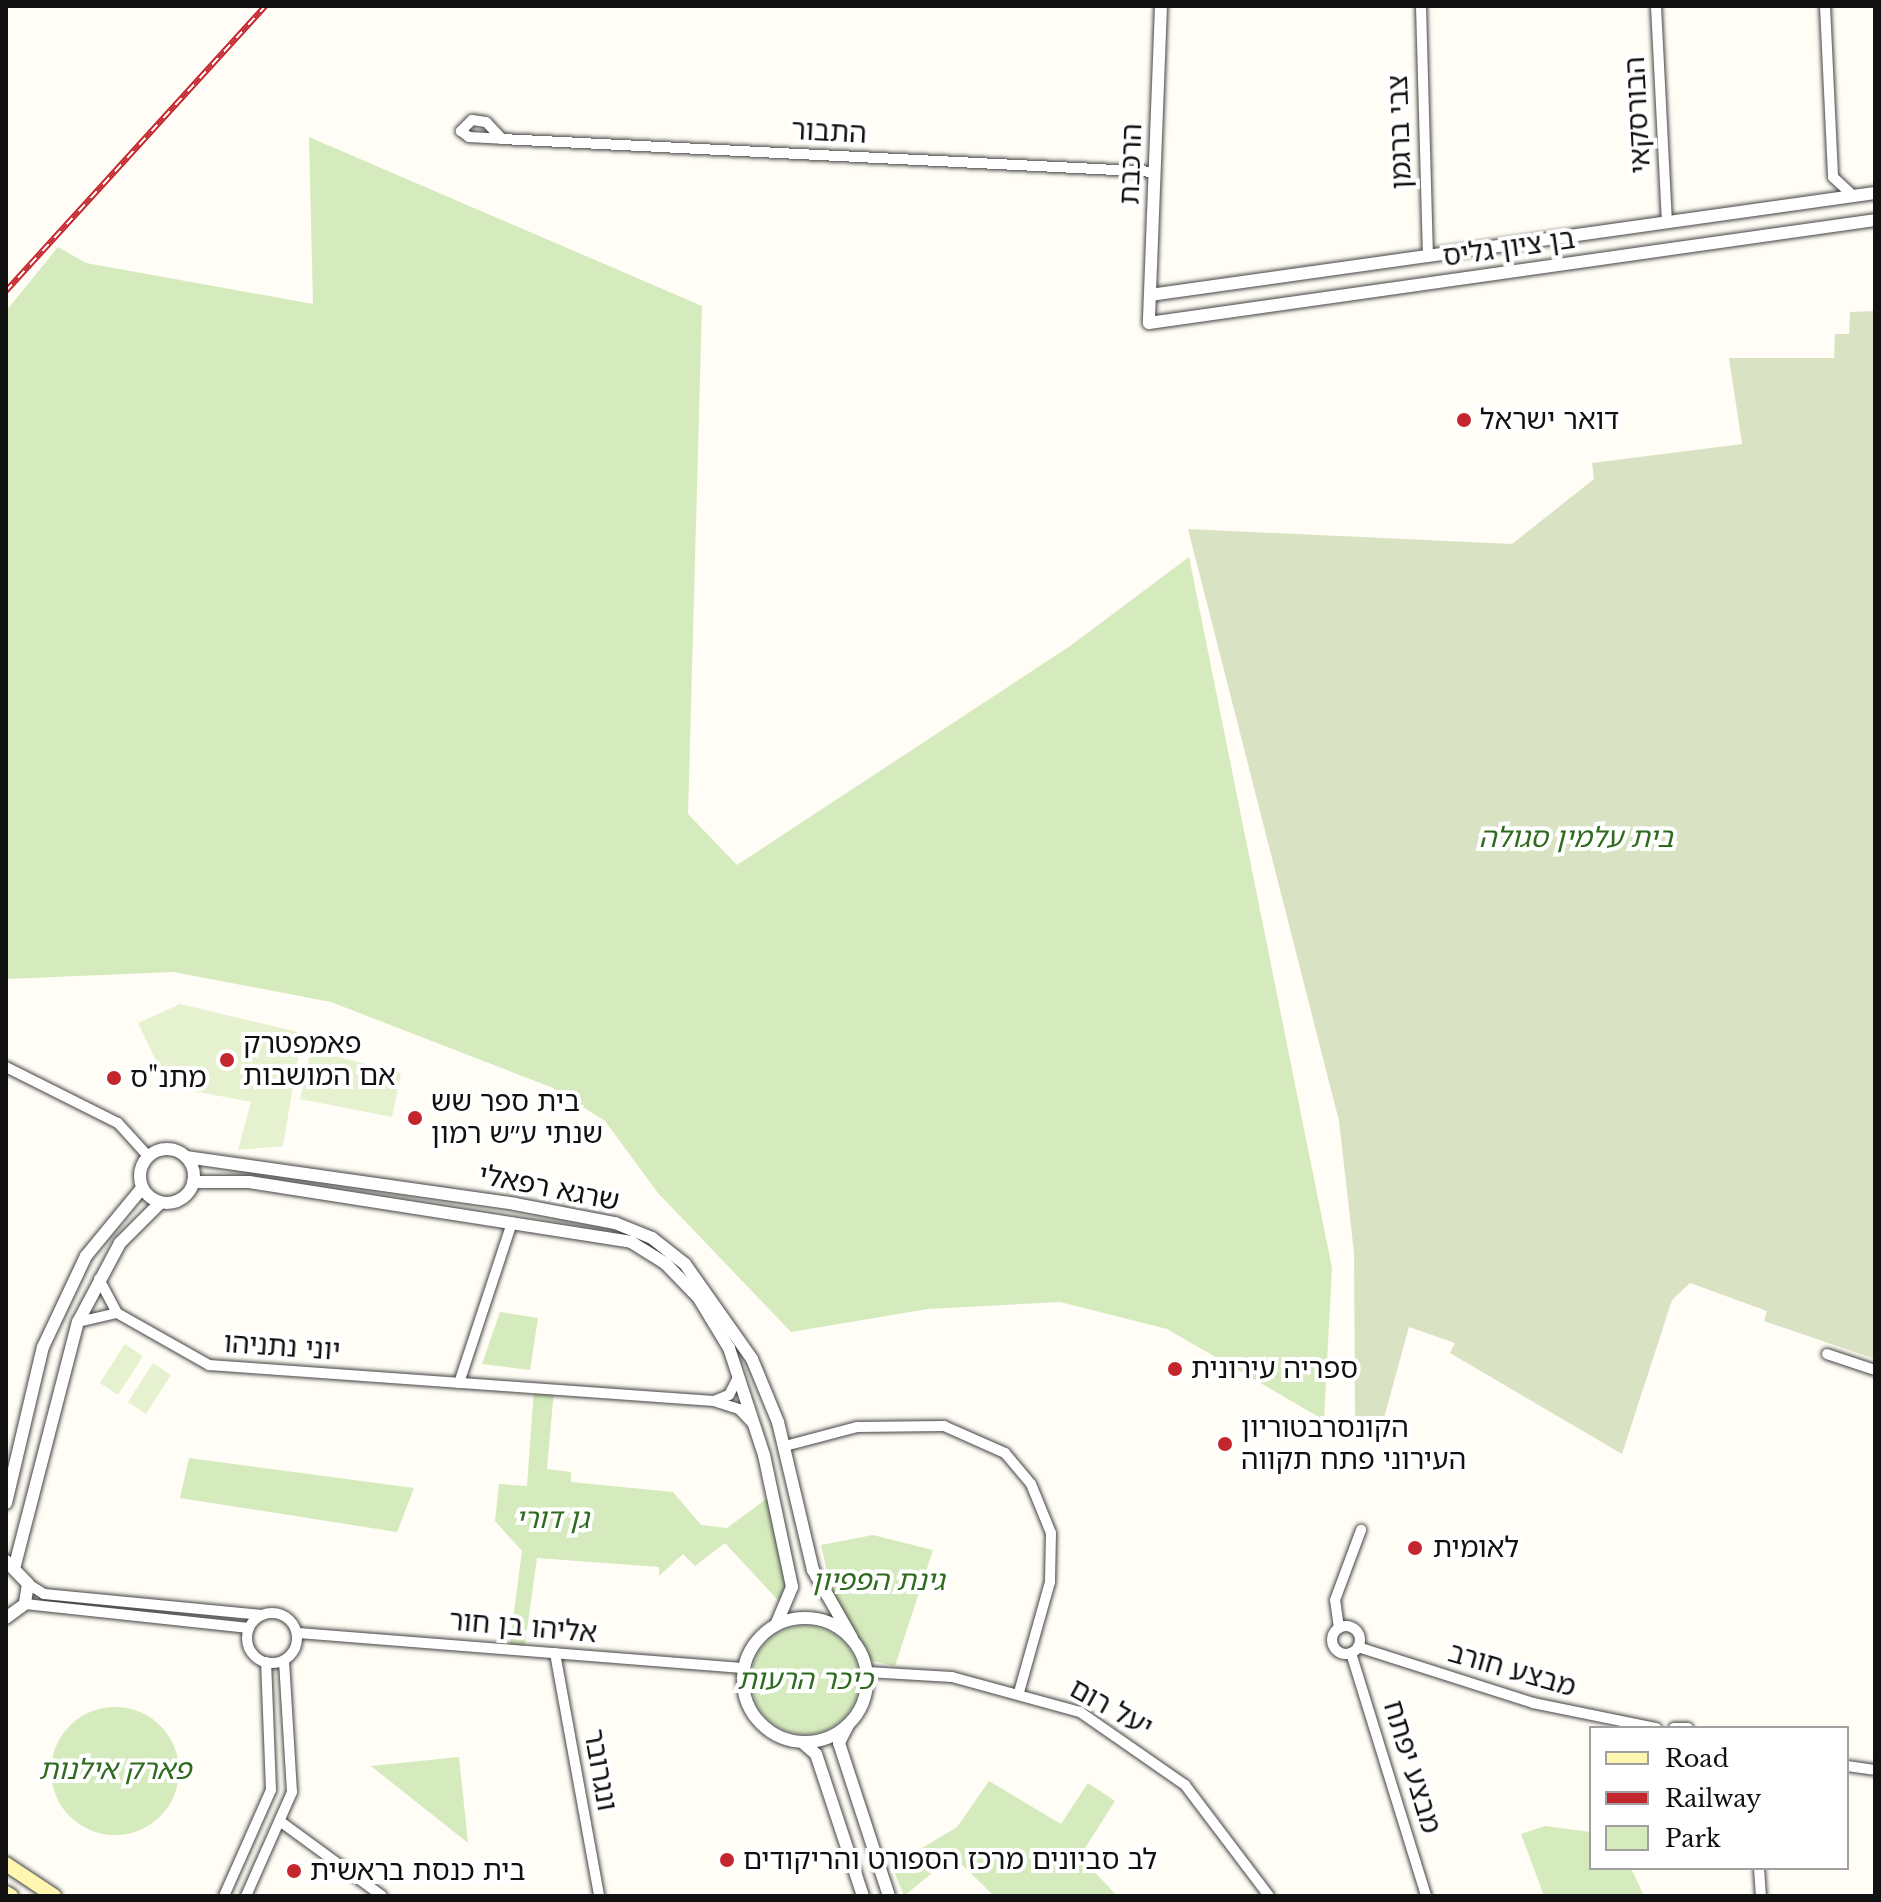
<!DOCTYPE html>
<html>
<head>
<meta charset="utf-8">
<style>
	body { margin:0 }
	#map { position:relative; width:1881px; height:1902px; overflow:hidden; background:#fffdf5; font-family:"Libre Baskerville","Noto Sans Hebrew",serif }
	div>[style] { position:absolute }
	.green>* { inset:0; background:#d5ebbd }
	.round { border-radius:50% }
	.cemetery>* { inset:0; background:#d9e3c4 }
	.pitch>* { inset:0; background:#e6f2cf }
	.roads { filter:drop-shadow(0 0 2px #444) drop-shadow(0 0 2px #444) }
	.minor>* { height:10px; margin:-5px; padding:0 5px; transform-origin:5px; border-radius:5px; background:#fff }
	.minor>.ring { margin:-5px; padding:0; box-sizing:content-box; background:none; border:10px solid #fff; border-radius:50% }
	.tertiary>* { height:12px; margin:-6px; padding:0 6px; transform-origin:6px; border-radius:6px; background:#fff }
	.tertiary>.ring { margin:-6px; padding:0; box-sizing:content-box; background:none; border:12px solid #fff; border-radius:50% }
	.secondary>* { height:14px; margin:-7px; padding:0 7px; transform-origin:7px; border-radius:7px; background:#fff6b0 }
	.rail>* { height:6px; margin-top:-3px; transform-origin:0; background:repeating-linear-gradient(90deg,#fff 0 9px,#c4262e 0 18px); box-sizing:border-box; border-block:2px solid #c4262e }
	.dots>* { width:22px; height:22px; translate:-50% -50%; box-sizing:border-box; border:4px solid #fff; border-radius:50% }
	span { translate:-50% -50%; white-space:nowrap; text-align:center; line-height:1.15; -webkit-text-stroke:8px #fff; paint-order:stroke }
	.street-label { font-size:28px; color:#111 }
	.poi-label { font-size:28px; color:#111 }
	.left { translate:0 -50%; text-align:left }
	.park-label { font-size:28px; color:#2f6b1f; font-style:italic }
	.frame { position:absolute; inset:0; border:8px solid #111; pointer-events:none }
	.legend { position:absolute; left:1589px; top:1726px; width:260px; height:144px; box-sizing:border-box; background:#fff; border:2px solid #a0a0a0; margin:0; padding:10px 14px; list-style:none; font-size:24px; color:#111 }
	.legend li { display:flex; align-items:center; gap:16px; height:40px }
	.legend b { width:40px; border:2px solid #a0a0a0 }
</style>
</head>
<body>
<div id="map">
	<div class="green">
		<div style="clip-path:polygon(309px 137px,702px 306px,688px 814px,737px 865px,1070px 646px,1189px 557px,1332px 1268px,1324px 1420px,1167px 1329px,1060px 1302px,928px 1309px,791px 1332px,658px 1193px,605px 1121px,553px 1088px,331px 1002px,174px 972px,6px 979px,6px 311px,58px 247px,86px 263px,313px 304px)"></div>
		<div style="clip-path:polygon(500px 1312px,538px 1318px,530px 1370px,482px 1364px)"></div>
		<div style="clip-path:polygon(534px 1389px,554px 1390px,547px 1469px,571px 1472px,571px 1482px,673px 1492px,701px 1525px,727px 1528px,772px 1495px,792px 1587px,787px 1610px,725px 1543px,695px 1566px,683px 1554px,659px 1576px,659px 1567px,537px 1558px,524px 1651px,509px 1650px,522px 1551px,495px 1521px,499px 1484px,527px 1486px)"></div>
		<div style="clip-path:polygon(189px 1458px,414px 1488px,397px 1532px,180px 1498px)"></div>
		<div style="clip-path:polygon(873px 1535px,933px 1550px,895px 1666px,872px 1661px,832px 1593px,821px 1545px)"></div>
		<div class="round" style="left:751px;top:1626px;width:108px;height:108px"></div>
		<div class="round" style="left:51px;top:1707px;width:128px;height:128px"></div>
		<div style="clip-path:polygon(459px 1757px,468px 1843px,371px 1766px)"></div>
		<div style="clip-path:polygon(989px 1781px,1061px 1824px,1088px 1783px,1115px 1801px,1080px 1856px,1117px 1896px,994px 1896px,953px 1856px,904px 1896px,892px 1866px,957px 1827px)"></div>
		<div style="clip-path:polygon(1545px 1826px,1591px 1832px,1591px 1868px,1631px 1868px,1644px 1896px,1544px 1896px,1521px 1834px)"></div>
	</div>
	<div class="cemetery">
		<div style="clip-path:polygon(1875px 311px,1875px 1359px,1764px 1321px,1767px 1311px,1690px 1283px,1672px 1300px,1622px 1454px,1450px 1353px,1455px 1343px,1409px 1327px,1382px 1425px,1355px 1417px,1354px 1253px,1339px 1121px,1188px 529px,1512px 544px,1594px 479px,1592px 463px,1742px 444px,1729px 358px,1834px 358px,1835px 334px,1849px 334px,1850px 312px)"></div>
	</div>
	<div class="pitch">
		<div style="clip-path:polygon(180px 1004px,302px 1033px,283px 1146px,238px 1150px,251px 1102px,168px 1086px,138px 1023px)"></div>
		<div style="clip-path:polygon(311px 1050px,401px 1073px,392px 1117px,300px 1099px)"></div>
		<div style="clip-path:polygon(125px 1344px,143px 1356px,118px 1395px,100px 1383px)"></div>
		<div style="clip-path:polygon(153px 1363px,171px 1375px,146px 1414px,128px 1402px)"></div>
	</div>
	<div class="roads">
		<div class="minor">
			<div style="left:1421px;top:6px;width:251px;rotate:88.4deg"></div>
			<div style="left:1656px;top:6px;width:216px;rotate:87.1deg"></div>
			<div style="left:1825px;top:6px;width:171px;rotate:87.3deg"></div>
			<div style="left:1833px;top:177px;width:26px;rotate:43deg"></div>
			<div style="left:502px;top:139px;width:23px;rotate:-133deg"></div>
			<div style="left:486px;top:122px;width:14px;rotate:-172deg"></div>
			<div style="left:472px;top:120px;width:16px;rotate:135deg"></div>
			<div style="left:461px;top:131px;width:10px;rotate:37deg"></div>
			<div style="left:469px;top:137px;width:33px;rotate:3deg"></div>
			<div style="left:502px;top:139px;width:654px;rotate:2.89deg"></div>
			<div style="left:6px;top:1067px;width:125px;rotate:26.6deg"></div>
			<div style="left:118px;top:1123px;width:45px;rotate:47.7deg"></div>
			<div style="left:99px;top:1279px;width:38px;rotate:62deg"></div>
			<div style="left:117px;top:1313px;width:106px;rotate:29.5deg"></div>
			<div style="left:209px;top:1365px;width:506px;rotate:4.08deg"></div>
			<div style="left:714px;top:1401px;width:26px;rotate:18deg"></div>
			<div style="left:739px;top:1409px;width:21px;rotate:47deg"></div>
			<div style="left:78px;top:1322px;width:40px;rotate:-13deg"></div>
			<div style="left:1827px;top:1354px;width:51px;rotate:18.4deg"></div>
			<div style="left:459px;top:1383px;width:169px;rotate:-71.7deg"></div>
			<div style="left:714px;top:1401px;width:16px;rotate:-22deg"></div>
			<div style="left:729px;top:1395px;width:20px;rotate:-63deg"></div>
			<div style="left:785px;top:1446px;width:74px;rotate:-14.8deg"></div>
			<div style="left:857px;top:1427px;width:87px;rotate:-0.7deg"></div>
			<div style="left:944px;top:1426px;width:67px;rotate:23.9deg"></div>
			<div style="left:1005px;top:1453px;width:40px;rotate:50deg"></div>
			<div style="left:1031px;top:1484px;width:53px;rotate:67.8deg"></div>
			<div style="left:1051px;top:1533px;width:49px;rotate:91.2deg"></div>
			<div style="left:1050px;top:1582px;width:114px;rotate:105.7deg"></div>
			<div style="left:28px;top:1584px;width:19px;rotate:32deg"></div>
			<div style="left:44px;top:1594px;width:219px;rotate:5.5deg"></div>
			<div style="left:25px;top:1604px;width:225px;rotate:6.1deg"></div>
			<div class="ring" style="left:247px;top:1613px;width:40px;height:40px"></div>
			<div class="ring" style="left:1332px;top:1626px;width:18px;height:18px"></div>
			<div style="left:1339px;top:1628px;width:28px;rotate:-98deg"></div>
			<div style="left:1335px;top:1600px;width:75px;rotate:-69.6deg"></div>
			<div style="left:297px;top:1633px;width:448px;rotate:4.5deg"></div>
			<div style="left:1358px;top:1647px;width:184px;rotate:17.7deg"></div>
			<div style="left:1533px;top:1703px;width:126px;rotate:11.5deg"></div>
			<div style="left:555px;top:1653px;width:247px;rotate:79.7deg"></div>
			<div style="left:1351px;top:1653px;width:254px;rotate:72.8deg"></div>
			<div style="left:867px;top:1672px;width:85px;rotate:3.4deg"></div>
			<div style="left:952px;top:1677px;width:133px;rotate:15.3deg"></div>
			<div style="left:1080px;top:1712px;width:128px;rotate:34.8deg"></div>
			<div style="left:1185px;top:1785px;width:139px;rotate:52.9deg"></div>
			<div style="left:1674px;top:1728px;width:14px"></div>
			<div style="left:1847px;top:1766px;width:28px;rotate:8deg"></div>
			<div style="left:281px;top:1822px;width:125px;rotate:36.2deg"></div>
			<div style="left:1759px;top:1868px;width:28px;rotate:86deg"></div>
			<div style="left:224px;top:1896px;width:116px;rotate:-66.1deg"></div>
			<div style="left:271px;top:1790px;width:128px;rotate:-92.2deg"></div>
			<div style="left:246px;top:1896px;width:114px;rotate:-66.1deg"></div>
			<div style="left:292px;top:1792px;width:132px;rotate:-93.5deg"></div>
		</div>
		<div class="tertiary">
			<div style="left:1161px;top:6px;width:317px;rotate:92.2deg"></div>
			<div style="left:1149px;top:323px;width:733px;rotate:-8.07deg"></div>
			<div style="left:1150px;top:295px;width:732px;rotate:-8.01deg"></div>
			<div class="ring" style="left:140px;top:1149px;width:42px;height:42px"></div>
			<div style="left:186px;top:1157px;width:332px;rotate:8.1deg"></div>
			<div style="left:515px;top:1204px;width:102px;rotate:10.8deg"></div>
			<div style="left:615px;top:1223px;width:40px;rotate:22deg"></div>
			<div style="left:652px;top:1238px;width:42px;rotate:38.2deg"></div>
			<div style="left:685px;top:1264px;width:116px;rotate:54.8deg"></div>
			<div style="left:752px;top:1359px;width:68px;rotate:67.6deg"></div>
			<div style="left:778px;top:1422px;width:152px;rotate:76.7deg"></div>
			<div style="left:813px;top:1570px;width:78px;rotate:60.2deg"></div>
			<div style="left:193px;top:1182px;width:56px"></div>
			<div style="left:249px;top:1182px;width:387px;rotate:8.9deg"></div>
			<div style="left:631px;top:1242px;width:40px;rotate:32deg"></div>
			<div style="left:665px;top:1263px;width:47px;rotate:45.9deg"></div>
			<div style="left:698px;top:1297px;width:60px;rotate:58.7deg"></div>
			<div style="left:729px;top:1348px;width:113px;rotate:71.9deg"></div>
			<div style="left:764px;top:1455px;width:135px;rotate:78deg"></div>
			<div style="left:792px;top:1587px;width:41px;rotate:112.8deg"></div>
			<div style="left:6px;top:1503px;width:160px;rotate:-76.7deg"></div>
			<div style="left:43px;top:1347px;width:101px;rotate:-64.7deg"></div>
			<div style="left:86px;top:1256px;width:88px;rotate:-50.5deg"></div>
			<div style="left:6px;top:1561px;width:32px;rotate:46deg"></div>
			<div style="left:28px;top:1584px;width:20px;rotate:99deg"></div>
			<div style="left:25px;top:1604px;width:24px;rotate:144deg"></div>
			<div style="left:15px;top:1565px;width:251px;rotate:-75.5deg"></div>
			<div style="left:78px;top:1322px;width:89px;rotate:-62deg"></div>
			<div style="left:120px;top:1243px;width:57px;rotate:-45deg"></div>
			<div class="ring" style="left:743px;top:1618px;width:112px;height:112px"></div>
			<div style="left:848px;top:1725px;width:20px;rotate:117deg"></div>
			<div style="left:839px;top:1743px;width:161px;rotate:71.9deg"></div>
			<div style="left:802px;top:1742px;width:18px;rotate:41deg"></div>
			<div style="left:816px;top:1754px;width:150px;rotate:71.7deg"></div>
		</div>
		<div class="secondary">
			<div style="left:6px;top:1864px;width:58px;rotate:33.7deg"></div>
			<div style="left:6px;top:1893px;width:6px;rotate:31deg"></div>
		</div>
	</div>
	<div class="rail">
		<div style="left:6px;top:291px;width:385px;rotate:-47.7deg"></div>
	</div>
	<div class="dots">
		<div style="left:1464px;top:420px;background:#c4262e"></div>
		<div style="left:227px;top:1060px;background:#c4262e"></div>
		<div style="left:114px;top:1078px;background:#c4262e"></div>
		<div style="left:415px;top:1118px;background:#c4262e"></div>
		<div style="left:1175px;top:1369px;background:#c4262e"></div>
		<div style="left:1225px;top:1444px;background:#c4262e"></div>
		<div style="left:1415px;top:1548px;background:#c4262e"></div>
		<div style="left:727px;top:1860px;background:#c4262e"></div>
		<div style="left:294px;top:1871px;background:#c4262e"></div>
	</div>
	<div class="street-label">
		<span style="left:1638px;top:115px;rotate:-93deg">הבורסקאי</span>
		<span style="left:829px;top:132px;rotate:3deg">התבור</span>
		<span style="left:1400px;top:132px;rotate:-92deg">צבי ברגמן</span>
		<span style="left:1131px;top:164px;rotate:-88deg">הרכבת</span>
		<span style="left:1509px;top:248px;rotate:-8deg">בן ציון גליס</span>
		<span style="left:549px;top:1188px;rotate:11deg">שרגא רפאלי</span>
		<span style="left:282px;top:1347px;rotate:4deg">יוני נתניהו</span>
		<span style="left:523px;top:1627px;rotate:5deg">אליהו בן חור</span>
		<span style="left:1512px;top:1670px;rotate:16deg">מבצע חורב</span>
		<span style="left:1111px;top:1708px;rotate:29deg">יעל רום</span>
		<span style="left:1412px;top:1767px;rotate:73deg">מבצע יפתח</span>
		<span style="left:600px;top:1770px;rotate:80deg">ונגרובר</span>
	</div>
	<div class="poi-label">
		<span class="left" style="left:1480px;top:420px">דואר ישראל</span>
		<span class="left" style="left:243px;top:1060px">פאמפטרק<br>אם המושבות</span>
		<span class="left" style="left:130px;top:1078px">מתנ"ס</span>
		<span class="left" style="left:431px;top:1118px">בית ספר שש<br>שנתי ע״ש רמון</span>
		<span class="left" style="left:1191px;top:1369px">ספריה עירונית</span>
		<span class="left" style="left:1241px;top:1444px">הקונסרבטוריון<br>העירוני פתח תקווה</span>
		<span class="left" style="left:1433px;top:1548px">לאומית</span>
		<span class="left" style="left:743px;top:1860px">לב סביונים מרכז הספורט והריקודים</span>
		<span class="left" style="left:310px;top:1871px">בית כנסת בראשית</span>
	</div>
	<div class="park-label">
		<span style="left:1576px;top:838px">בית עלמין סגולה</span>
		<span style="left:552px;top:1519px">גן דורי</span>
		<span style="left:878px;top:1581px">גינת הפפיון</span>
		<span style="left:805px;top:1680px">כיכר הרעות</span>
		<span style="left:115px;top:1770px">פארק אילנות</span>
	</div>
	<div class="frame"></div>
	<ul class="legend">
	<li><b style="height:10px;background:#fff6b0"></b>Road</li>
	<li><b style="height:10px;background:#c4262e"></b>Railway</li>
	<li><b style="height:22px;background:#d5ebbd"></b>Park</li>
	</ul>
</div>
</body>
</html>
